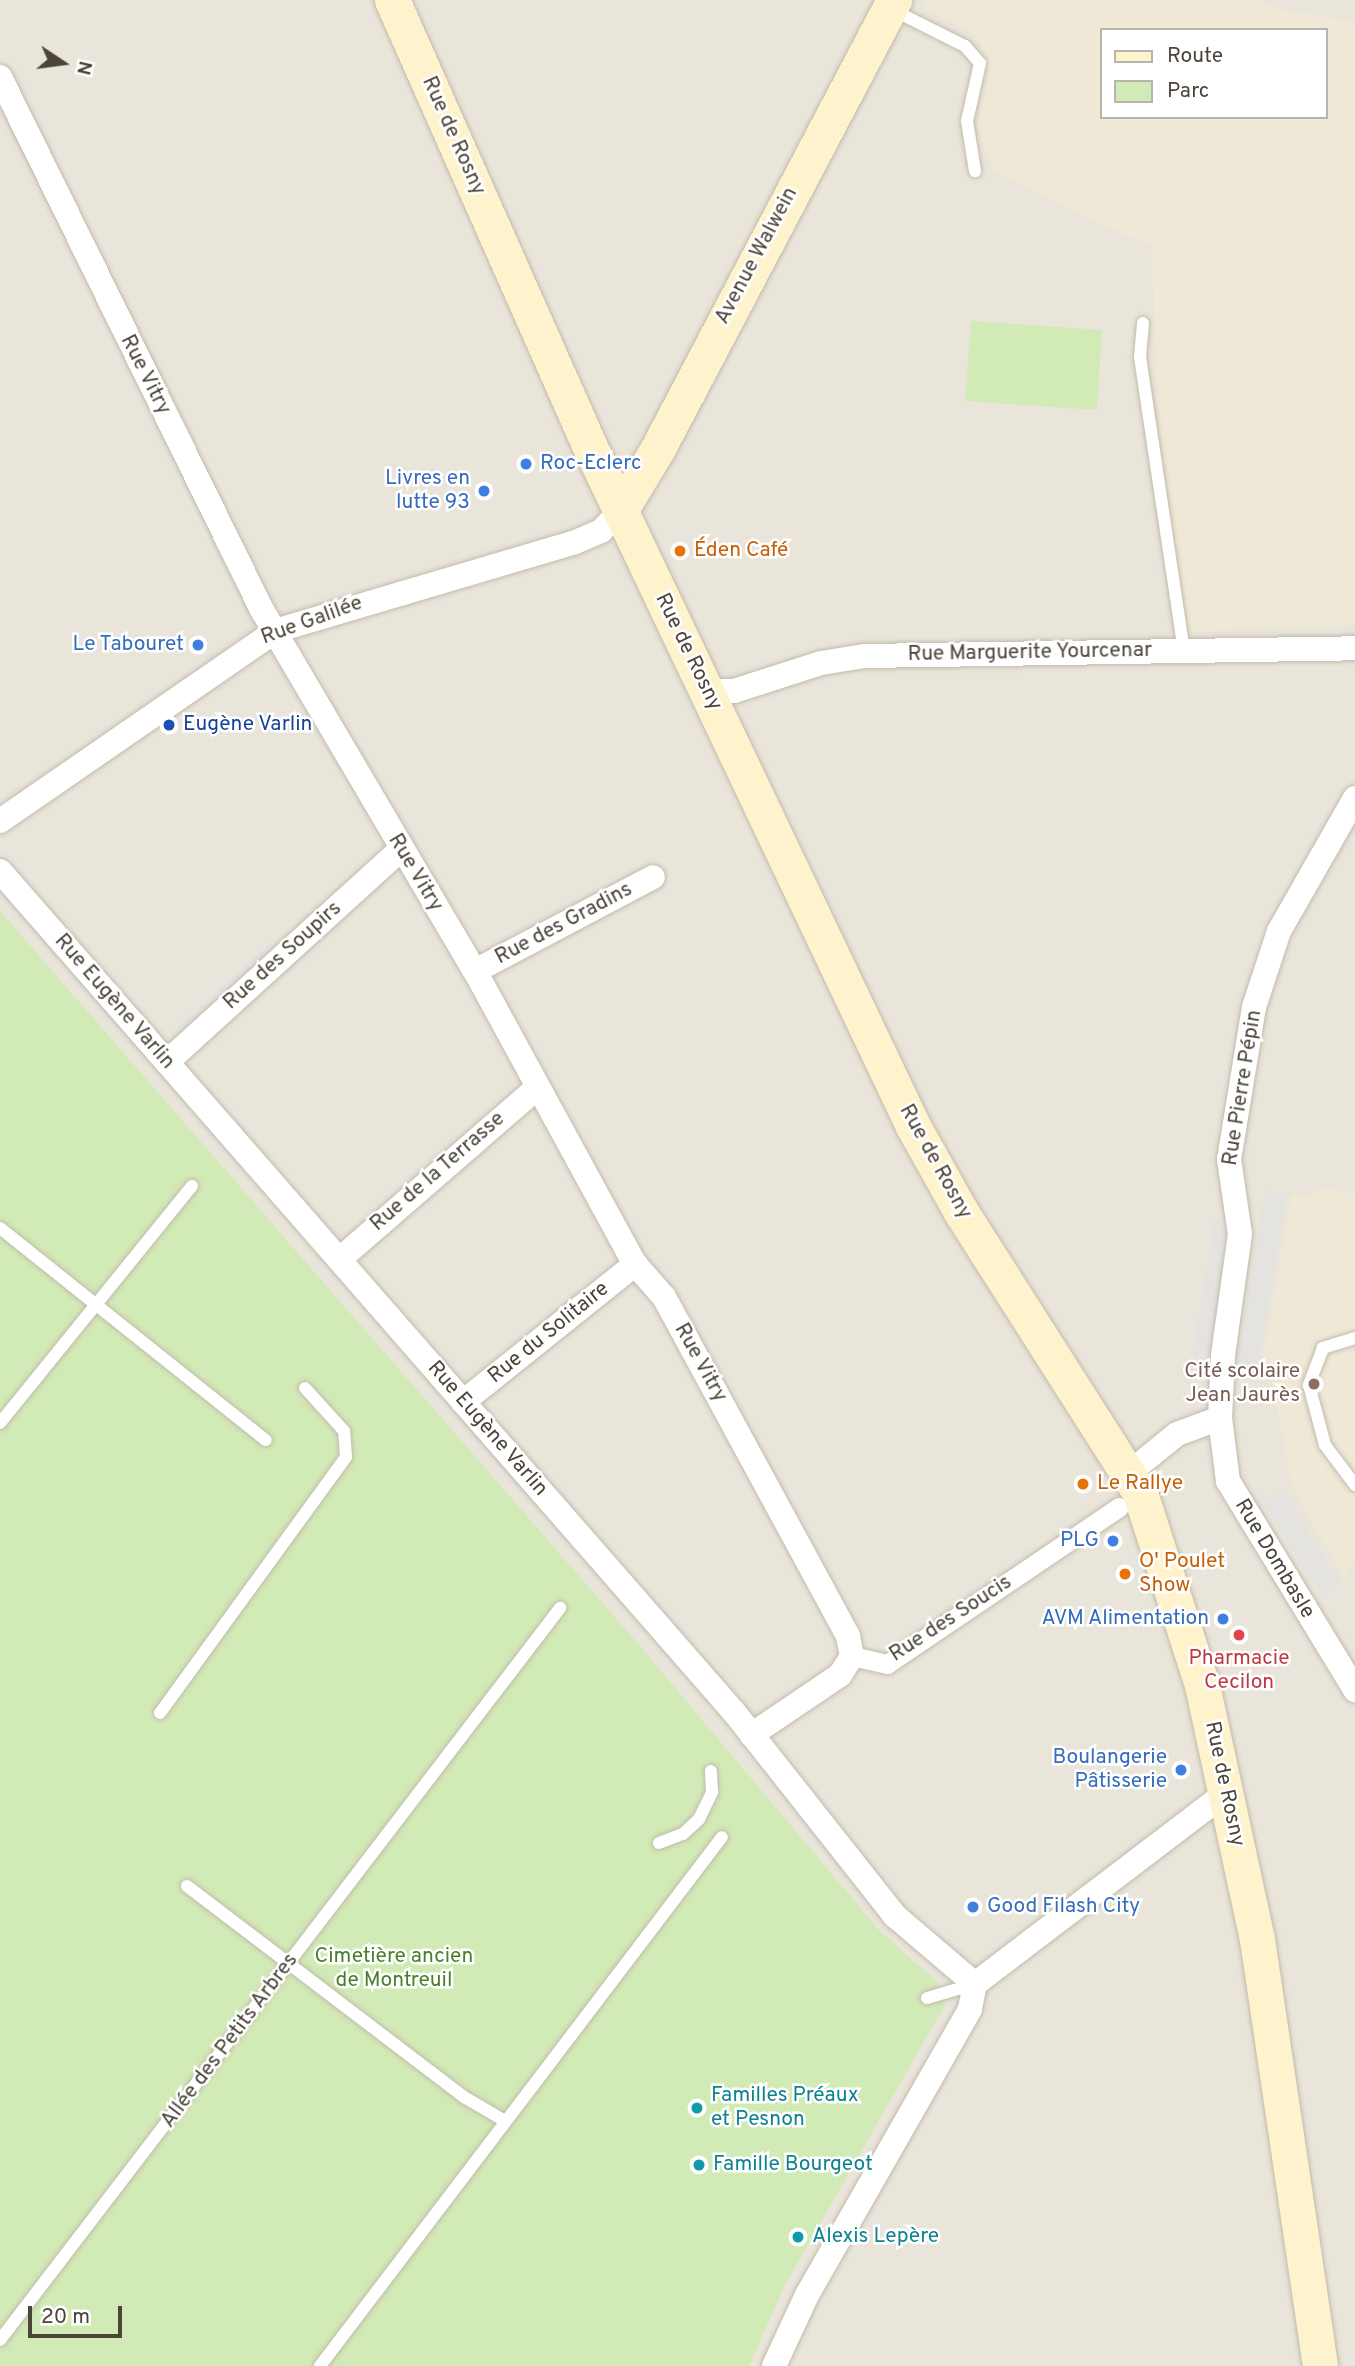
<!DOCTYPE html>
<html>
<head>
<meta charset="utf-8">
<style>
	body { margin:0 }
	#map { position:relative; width:1355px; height:2366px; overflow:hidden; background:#f6f3ec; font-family:Overpass,sans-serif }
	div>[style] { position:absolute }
	.residential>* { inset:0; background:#eae5da }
	.education>* { inset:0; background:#efe8d6 }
	.green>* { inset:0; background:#d2eab5 }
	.parking>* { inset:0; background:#e5e3e0 }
	.roads { filter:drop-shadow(0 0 2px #c2bbae) drop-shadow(0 0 2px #c2bbae) }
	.service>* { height:12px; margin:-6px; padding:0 6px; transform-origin:6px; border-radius:6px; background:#fff }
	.pedestrian>* { height:19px; margin:-9.5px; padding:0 9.5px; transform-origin:9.5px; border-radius:9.5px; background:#fff }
	.minor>* { height:24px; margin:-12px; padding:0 12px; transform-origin:12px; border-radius:12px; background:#fff }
	.secondary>* { height:35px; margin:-17.5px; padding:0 17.5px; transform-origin:17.5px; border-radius:17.5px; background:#fff3cd }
	.dots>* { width:19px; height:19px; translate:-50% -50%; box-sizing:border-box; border:4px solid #fff; border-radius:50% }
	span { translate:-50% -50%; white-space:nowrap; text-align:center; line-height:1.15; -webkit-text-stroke:5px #fff; paint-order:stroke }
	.street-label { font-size:21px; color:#4b4439 }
	.shop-label { font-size:21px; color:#366cbe }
	.left { translate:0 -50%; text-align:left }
	.right { translate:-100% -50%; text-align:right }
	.food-label { font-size:21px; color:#c56008 }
	.transit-label { font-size:21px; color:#164399 }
	.education-label { font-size:21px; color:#785e54 }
	.health-label { font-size:21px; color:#be3a42 }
	.park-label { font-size:21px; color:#4a7f2a }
	.culture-label { font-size:21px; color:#0d838f }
	.legend { position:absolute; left:1100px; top:28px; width:228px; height:91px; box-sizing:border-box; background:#fff; border:2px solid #b7b4b0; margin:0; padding:9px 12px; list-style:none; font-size:21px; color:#4b4439 }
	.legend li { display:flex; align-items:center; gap:14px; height:35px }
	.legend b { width:35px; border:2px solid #b7b4b0 }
	.north { position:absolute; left:28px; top:28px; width:70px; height:70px; -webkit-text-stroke:5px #fff; paint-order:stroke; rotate:103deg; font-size:19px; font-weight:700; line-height:28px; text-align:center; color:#4b4439 }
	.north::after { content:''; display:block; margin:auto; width:24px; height:32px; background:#4b4439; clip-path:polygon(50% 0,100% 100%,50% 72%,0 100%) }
	.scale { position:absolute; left:28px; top:2306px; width:94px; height:32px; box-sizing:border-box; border:4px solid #4b4439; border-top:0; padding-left:9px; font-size:21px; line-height:24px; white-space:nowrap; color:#4b4439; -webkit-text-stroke:5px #fff; paint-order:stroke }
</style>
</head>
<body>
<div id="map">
	<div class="residential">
		<div style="clip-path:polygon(evenodd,0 0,1355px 0,1355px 2366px,0 2366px,0 0,1101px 30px,1325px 30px,1325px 117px,1101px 117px,1101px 30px)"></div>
	</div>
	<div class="education">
		<div style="clip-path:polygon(evenodd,929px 0,1260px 0,1282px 10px,1355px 22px,1355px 625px,1174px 632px,1161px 498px,1152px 247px,993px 172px,977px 127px,989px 79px,980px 38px,924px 8px,929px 0,1101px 30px,1325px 30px,1325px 117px,1101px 117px,1101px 30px)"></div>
		<div style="clip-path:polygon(1324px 1188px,1355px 1195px,1355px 1557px,1345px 1580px,1293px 1489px,1272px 1381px,1261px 1372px,1291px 1194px,1306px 1196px)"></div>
	</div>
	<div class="green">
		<div style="clip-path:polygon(971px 321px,1102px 330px,1097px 410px,965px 401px)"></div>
		<div style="clip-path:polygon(0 911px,634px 1639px,878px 1929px,938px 1983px,945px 2005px,784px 2287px,749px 2366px,0 2366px)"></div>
	</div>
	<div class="parking">
		<div style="clip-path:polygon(0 880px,131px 1030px,124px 1036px,0 892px)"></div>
		<div style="clip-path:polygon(269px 942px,275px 949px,184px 1035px,175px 1030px)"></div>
		<div style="clip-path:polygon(1265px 1190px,1287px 1194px,1258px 1369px,1236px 1364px)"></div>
		<div style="clip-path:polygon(1214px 1221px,1232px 1224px,1210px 1362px,1192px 1359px)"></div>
		<div style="clip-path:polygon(469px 1418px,529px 1488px,523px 1494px,462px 1425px)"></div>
		<div style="clip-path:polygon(1284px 1492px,1340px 1582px,1323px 1598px,1263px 1504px)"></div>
	</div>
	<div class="roads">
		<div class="service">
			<div style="left:893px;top:10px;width:80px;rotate:26.6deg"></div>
			<div style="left:965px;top:46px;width:23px;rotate:49deg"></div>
			<div style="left:980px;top:63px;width:59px;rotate:102.6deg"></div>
			<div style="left:967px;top:121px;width:51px;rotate:80.9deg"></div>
			<div style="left:1143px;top:323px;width:34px;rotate:95deg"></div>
			<div style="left:1140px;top:357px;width:297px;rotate:81.5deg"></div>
			<div style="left:0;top:1228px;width:340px;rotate:38.6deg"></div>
			<div style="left:1355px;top:1338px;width:34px;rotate:163deg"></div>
			<div style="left:1323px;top:1348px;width:40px;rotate:111deg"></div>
			<div style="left:1309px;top:1385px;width:62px;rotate:75.1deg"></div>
			<div style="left:1325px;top:1445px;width:50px;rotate:53.1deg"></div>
			<div style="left:0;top:1423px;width:305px;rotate:-51deg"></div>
			<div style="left:160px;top:1713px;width:316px;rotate:-54deg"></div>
			<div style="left:346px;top:1457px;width:26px;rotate:-94deg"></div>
			<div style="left:344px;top:1431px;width:58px;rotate:-132.2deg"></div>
			<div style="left:659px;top:1843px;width:26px;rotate:-21deg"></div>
			<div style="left:683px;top:1834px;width:22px;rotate:-43deg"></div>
			<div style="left:699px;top:1819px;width:30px;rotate:-64deg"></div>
			<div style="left:712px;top:1792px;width:21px;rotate:-93deg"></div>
			<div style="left:187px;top:1886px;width:348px;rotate:37.3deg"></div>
			<div style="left:464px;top:2097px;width:48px;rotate:30.3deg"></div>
			<div style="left:927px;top:1998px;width:50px;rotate:-16.3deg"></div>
			<div style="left:0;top:2340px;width:922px;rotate:-52.58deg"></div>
			<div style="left:320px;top:2366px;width:664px;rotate:-52.77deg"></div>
		</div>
		<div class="pedestrian">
			<div style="left:852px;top:1656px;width:36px;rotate:13deg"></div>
			<div style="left:887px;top:1664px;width:280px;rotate:-34.1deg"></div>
		</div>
		<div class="minor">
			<div style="left:0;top:77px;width:594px;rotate:63.82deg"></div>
			<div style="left:262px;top:610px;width:419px;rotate:59.5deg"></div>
			<div style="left:475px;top:971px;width:334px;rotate:61.4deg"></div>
			<div style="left:635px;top:1264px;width:44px;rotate:48.7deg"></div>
			<div style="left:664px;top:1297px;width:386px;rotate:61.5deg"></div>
			<div style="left:848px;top:1636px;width:20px;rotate:79deg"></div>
			<div style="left:852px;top:1656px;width:22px;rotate:122deg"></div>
			<div style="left:840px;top:1675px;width:107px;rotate:146deg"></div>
			<div style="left:709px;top:691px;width:25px"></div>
			<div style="left:734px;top:691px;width:91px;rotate:-17.8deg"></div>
			<div style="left:821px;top:663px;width:45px;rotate:-9deg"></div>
			<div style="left:865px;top:656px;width:490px;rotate:-0.9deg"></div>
			<div style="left:1355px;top:798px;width:153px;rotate:119.7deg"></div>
			<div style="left:1279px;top:931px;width:80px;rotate:108.2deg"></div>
			<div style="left:1254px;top:1007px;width:154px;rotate:99.3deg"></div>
			<div style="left:1229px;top:1159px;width:76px;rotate:81.7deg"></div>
			<div style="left:1240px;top:1234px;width:122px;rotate:98deg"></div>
			<div style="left:1223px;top:1355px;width:63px;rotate:92.7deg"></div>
			<div style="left:1220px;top:1418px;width:64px;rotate:82.8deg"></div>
			<div style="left:1228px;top:1481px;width:245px;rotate:58.7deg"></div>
			<div style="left:0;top:821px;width:334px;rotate:-34.6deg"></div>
			<div style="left:275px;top:631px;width:311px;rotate:-16.5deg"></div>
			<div style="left:573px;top:543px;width:30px;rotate:-23deg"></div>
			<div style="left:601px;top:531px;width:28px;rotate:-46deg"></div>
			<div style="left:0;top:871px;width:1116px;rotate:48.89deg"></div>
			<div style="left:734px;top:1712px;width:260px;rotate:51.7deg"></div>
			<div style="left:895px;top:1916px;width:105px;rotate:40.4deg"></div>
			<div style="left:475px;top:971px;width:201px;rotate:-27.8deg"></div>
			<div style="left:167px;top:1062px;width:315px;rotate:-42.3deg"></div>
			<div style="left:340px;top:1259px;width:262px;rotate:-41deg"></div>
			<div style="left:463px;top:1402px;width:221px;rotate:-38.7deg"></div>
			<div style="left:1129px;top:1473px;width:62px;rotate:-39.1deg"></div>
			<div style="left:1177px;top:1434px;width:46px;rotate:-20.4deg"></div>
			<div style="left:774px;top:2366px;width:78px;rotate:-65.1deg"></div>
			<div style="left:807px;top:2295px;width:329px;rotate:-60.3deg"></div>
			<div style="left:970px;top:2009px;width:25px;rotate:-79deg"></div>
			<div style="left:975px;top:1984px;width:315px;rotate:-37.3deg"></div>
		</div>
		<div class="secondary">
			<div style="left:392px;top:0;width:498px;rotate:66.1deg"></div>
			<div style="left:594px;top:455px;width:743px;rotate:64.57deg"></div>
			<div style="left:913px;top:1126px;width:98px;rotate:60.8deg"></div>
			<div style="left:961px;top:1212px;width:333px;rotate:57.5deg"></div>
			<div style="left:1140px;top:1493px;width:202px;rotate:72.1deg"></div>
			<div style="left:1202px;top:1685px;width:260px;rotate:77.8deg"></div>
			<div style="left:1257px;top:1939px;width:432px;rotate:81.6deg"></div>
			<div style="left:620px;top:511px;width:71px;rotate:-58.8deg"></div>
			<div style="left:657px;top:450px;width:509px;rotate:-62.23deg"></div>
		</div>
	</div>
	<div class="dots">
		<div style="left:526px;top:464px;background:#3f7fe0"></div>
		<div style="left:484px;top:491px;background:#3f7fe0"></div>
		<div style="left:680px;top:551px;background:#e8710a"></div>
		<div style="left:198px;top:645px;background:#3f7fe0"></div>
		<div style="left:169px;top:725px;background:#1a4fb4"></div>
		<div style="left:1314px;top:1384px;background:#8d6e63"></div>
		<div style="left:1083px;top:1484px;background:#e8710a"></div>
		<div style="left:1113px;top:1541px;background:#3f7fe0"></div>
		<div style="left:1125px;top:1574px;background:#e8710a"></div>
		<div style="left:1223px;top:1619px;background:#3f7fe0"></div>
		<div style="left:1239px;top:1635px;background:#e0444e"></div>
		<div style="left:1181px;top:1770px;background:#3f7fe0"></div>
		<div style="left:973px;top:1907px;background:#3f7fe0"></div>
		<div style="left:697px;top:2108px;background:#0f9aa8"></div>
		<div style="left:699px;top:2165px;background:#0f9aa8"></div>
		<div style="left:798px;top:2237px;background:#0f9aa8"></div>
	</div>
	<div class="street-label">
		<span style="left:453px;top:136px;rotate:66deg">Rue de Rosny</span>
		<span style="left:757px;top:256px;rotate:-62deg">Avenue Walwein</span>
		<span style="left:145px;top:375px;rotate:63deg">Rue Vitry</span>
		<span style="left:312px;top:621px;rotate:-20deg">Rue Galilée</span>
		<span style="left:688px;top:652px;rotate:64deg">Rue de Rosny</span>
		<span style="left:1030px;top:653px;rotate:-1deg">Rue Marguerite Yourcenar</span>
		<span style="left:415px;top:873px;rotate:59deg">Rue Vitry</span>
		<span style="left:564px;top:924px;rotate:-28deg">Rue des Gradins</span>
		<span style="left:283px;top:956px;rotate:-42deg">Rue des Soupirs</span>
		<span style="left:114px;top:1002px;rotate:49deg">Rue Eugène Varlin</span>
		<span style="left:1243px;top:1088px;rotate:-81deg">Rue Pierre Pépin</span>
		<span style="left:935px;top:1162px;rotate:61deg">Rue de Rosny</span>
		<span style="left:438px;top:1172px;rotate:-41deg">Rue de la Terrasse</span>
		<span style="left:549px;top:1333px;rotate:-39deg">Rue du Solitaire</span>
		<span style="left:700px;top:1363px;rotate:61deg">Rue Vitry</span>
		<span style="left:487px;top:1429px;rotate:49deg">Rue Eugène Varlin</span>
		<span style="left:1274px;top:1559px;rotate:59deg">Rue Dombasle</span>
		<span style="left:951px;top:1619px;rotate:-33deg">Rue des Soucis</span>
		<span style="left:1224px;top:1784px;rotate:78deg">Rue de Rosny</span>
		<span style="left:230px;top:2041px;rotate:-53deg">Allée des Petits Arbres</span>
	</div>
	<div class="shop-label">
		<span class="left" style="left:540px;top:464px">Roc-Eclerc</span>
		<span class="right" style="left:470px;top:491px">Livres en<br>lutte 93</span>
		<span class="right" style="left:184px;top:645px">Le Tabouret</span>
		<span class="right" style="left:1099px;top:1541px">PLG</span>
		<span class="right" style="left:1209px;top:1619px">AVM Alimentation</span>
		<span class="right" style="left:1167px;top:1770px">Boulangerie<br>Pâtisserie</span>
		<span class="left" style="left:987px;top:1907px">Good Filash City</span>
	</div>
	<div class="food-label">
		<span class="left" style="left:694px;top:551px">Éden Café</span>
		<span class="left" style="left:1097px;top:1484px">Le Rallye</span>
		<span class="left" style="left:1139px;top:1574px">O' Poulet<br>Show</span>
	</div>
	<div class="transit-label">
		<span class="left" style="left:183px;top:725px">Eugène Varlin</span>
	</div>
	<div class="education-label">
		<span class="right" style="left:1300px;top:1384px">Cité scolaire<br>Jean Jaurès</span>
	</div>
	<div class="health-label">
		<span style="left:1239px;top:1671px">Pharmacie<br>Cecilon</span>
	</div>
	<div class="park-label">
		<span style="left:394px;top:1969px">Cimetière ancien<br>de Montreuil</span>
	</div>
	<div class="culture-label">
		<span class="left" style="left:711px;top:2108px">Familles Préaux<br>et Pesnon</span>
		<span class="left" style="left:713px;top:2165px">Famille Bourgeot</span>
		<span class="left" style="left:812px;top:2237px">Alexis Lepère</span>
	</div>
	<ul class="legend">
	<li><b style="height:9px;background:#fff3cd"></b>Route</li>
	<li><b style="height:19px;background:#d2eab5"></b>Parc</li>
	</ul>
	<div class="north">N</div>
	<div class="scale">20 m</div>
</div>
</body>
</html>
